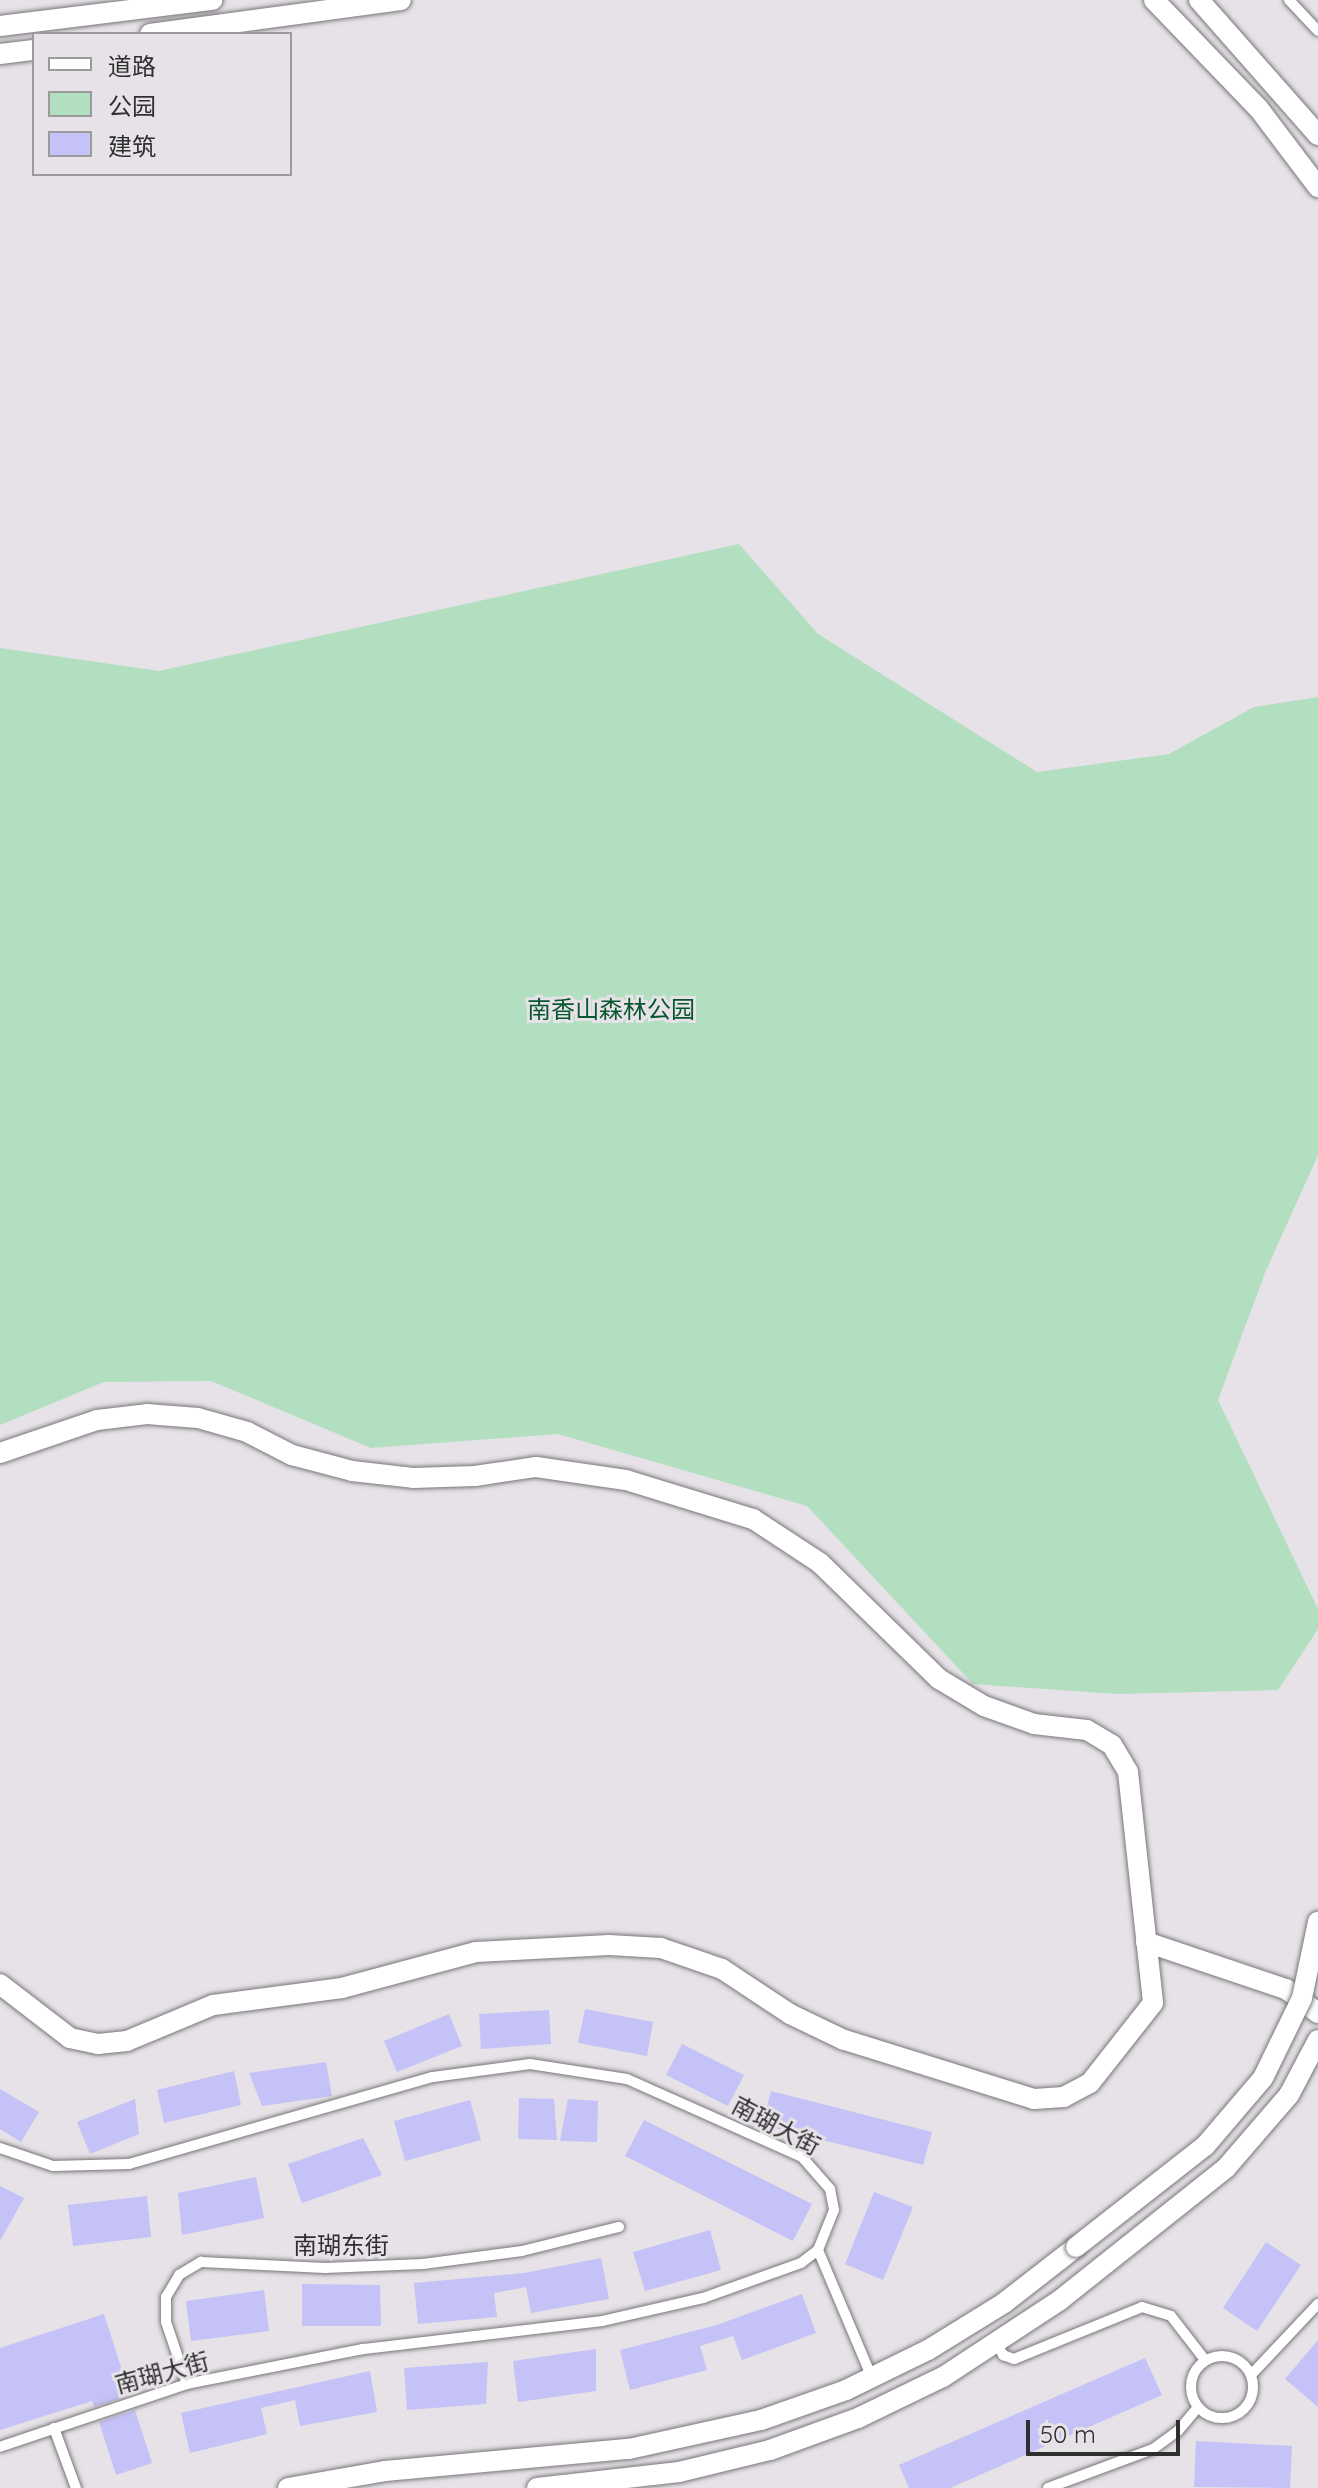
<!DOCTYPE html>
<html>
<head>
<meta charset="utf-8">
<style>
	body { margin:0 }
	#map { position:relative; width:1318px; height:2488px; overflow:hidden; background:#e6e2e7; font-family:Quicksand,"Noto Sans SC",sans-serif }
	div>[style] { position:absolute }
	.green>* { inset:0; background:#b2dfc0 }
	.building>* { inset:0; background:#c4c2f6 }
	.roads { filter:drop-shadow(0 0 2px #79767a) drop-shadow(0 0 2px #79767a) }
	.service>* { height:10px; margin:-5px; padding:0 5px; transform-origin:5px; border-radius:5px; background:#fff }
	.service>.ring { margin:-5px; padding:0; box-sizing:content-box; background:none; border:10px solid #fff; border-radius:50% }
	.minor>* { height:20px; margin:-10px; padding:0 10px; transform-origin:10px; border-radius:10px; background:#fff }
	.bridges { filter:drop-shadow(0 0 2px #79767a) drop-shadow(0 0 2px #79767a) }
	.minor-bridge>* { height:20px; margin:-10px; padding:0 10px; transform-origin:10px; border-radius:10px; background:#fff }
	span { translate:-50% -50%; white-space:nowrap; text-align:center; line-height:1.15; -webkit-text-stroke:6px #e6e2e7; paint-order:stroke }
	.park-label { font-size:24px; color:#095730 }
	.street-label { font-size:24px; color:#302f30 }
	.legend { position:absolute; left:32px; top:32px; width:260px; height:144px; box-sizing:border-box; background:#e6e2e7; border:2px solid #9d9a9e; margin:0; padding:10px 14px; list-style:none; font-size:24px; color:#302f30 }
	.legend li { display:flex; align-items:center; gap:16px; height:40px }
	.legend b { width:40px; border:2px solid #9d9a9e }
	.scale { position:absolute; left:1026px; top:2420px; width:154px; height:36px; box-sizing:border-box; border:4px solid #302f30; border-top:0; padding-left:10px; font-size:24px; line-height:28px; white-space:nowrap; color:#302f30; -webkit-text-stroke:6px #e6e2e7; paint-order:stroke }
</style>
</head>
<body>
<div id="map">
	<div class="green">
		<div style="clip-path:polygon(739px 544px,818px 634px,1037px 772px,1169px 754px,1254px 707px,1318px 697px,1318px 1155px,1265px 1273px,1218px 1400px,1318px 1609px,1318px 1629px,1278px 1690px,1117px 1694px,973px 1684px,807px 1506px,558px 1434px,371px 1448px,211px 1381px,104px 1382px,0 1425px,0 648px,159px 671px)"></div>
	</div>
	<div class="building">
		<div style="clip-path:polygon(585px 2009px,653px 2022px,647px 2056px,578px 2043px)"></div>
		<div style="clip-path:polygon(549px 2010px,551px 2044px,481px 2049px,479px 2014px)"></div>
		<div style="clip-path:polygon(449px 2014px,462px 2046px,397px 2072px,384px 2041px)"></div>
		<div style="clip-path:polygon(682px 2044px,744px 2075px,728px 2106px,666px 2075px)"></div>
		<div style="clip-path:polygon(326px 2062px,332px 2096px,262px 2106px,249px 2073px)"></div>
		<div style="clip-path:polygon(234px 2071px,241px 2105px,164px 2123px,157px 2090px)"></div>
		<div style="clip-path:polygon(0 2089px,39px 2112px,21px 2142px,0 2129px)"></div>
		<div style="clip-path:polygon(771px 2091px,932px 2132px,923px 2165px,762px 2125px)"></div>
		<div style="clip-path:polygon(519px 2098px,554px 2099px,557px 2140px,518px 2139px)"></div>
		<div style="clip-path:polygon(135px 2099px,139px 2134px,90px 2154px,77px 2122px)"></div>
		<div style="clip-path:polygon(568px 2099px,598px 2101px,597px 2142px,560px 2141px)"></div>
		<div style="clip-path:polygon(470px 2100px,481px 2140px,405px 2161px,394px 2121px)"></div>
		<div style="clip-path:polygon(644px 2120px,812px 2204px,793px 2241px,625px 2156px)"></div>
		<div style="clip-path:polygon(363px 2138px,382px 2175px,302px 2203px,288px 2164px)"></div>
		<div style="clip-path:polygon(256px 2177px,264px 2218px,182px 2235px,178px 2193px)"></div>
		<div style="clip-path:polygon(0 2186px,24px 2198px,0 2241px)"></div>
		<div style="clip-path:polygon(874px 2192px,913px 2207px,883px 2280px,845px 2264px)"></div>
		<div style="clip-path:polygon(147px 2196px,151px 2237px,73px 2246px,68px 2205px)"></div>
		<div style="clip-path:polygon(710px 2230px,721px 2270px,645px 2291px,633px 2252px)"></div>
		<div style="clip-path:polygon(1266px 2242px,1301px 2265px,1257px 2331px,1223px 2308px)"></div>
		<div style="clip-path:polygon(601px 2258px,609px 2299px,531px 2313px,526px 2287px,494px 2293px,497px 2317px,418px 2324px,414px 2283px,524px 2273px)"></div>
		<div style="clip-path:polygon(302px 2284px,380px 2285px,381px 2326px,302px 2326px)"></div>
		<div style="clip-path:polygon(264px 2290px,269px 2331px,191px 2341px,186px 2301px)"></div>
		<div style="clip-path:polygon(802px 2294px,816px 2333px,742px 2360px,733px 2336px,700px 2346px,707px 2370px,630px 2390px,620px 2350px,717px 2325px)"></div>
		<div style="clip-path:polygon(104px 2314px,130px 2395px,94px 2407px,92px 2401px,0 2430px,0 2348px)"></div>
		<div style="clip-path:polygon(1318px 2340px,1318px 2407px,1285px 2379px)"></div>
		<div style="clip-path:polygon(596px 2349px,596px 2391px,518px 2402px,513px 2361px)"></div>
		<div style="clip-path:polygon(1145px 2358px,1162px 2395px,950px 2488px,909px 2488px,899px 2465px)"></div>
		<div style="clip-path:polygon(488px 2362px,486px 2404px,407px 2410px,404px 2368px)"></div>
		<div style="clip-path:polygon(370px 2371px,377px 2412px,300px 2426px,295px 2400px,261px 2408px,267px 2434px,190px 2453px,181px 2413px)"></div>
		<div style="clip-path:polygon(135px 2410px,152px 2463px,116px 2475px,99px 2422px)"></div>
		<div style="clip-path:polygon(1196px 2441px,1292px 2446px,1290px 2488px,1194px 2487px)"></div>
	</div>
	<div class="roads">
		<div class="service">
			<div style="left:1289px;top:0;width:42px;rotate:46.9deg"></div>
			<div style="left:0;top:2148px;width:56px;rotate:18.8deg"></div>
			<div style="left:53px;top:2166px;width:76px;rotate:-1.5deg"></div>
			<div style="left:129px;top:2164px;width:316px;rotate:-16deg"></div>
			<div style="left:433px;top:2077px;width:98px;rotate:-7.6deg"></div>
			<div style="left:530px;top:2064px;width:98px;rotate:8.8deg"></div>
			<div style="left:627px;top:2079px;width:192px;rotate:24deg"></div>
			<div style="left:802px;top:2157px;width:43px;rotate:48.8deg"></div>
			<div style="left:830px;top:2189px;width:21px;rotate:79deg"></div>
			<div style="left:834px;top:2210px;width:43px;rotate:111.8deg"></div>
			<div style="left:818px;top:2250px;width:21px;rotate:143deg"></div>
			<div style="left:801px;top:2263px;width:104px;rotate:160.3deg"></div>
			<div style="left:703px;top:2298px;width:104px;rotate:167.2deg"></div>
			<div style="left:602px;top:2321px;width:241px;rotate:173.3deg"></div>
			<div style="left:363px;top:2349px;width:179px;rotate:168.8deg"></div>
			<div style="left:187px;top:2384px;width:197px;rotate:161.4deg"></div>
			<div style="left:818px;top:2250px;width:139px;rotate:67.1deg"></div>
			<div style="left:997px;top:2344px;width:13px;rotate:61deg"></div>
			<div style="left:1003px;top:2355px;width:12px;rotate:20deg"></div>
			<div style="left:1014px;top:2359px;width:138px;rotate:-22.1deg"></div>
			<div style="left:1142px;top:2307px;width:30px;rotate:17deg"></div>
			<div style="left:1171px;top:2316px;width:56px;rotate:52.3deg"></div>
			<div class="ring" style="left:1191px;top:2356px;width:52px;height:52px"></div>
			<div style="left:1251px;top:2375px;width:98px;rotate:-46.7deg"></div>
			<div style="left:187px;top:2384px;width:65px;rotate:-108.7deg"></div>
			<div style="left:166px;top:2322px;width:25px;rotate:-90deg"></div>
			<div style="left:166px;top:2297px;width:26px;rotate:-59deg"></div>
			<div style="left:179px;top:2275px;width:26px;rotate:-31deg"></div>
			<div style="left:201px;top:2262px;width:124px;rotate:2.8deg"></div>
			<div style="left:325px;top:2268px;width:98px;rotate:-2.3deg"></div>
			<div style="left:423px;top:2264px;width:100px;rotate:-7.5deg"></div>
			<div style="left:522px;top:2251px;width:100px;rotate:-13.9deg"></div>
			<div style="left:54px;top:2428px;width:64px;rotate:69.9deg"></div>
			<div style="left:1048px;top:2488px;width:112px;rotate:-20.4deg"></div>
			<div style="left:1153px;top:2449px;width:31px;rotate:-36deg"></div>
			<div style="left:1178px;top:2431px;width:31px;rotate:-50deg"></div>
		</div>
		<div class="minor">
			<div style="left:1154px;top:0;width:151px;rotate:46.1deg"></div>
			<div style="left:1259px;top:109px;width:98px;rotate:52.9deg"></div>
			<div style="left:1199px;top:0;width:180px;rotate:48.6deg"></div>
			<div style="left:0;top:26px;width:214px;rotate:-7deg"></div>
			<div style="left:150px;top:34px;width:253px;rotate:-7.7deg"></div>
			<div style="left:0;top:54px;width:34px;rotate:-7deg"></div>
			<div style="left:0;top:1453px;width:102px;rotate:-18.8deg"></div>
			<div style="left:97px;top:1420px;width:50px;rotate:-6.8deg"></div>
			<div style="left:147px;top:1414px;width:51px;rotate:4.5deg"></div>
			<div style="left:198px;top:1418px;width:51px;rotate:15.9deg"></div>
			<div style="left:247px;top:1432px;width:51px;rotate:27.1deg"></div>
			<div style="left:292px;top:1455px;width:62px;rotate:14.9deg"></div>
			<div style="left:352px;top:1471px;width:61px;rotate:6.5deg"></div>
			<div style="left:413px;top:1478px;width:62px;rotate:-1.8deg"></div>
			<div style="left:475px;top:1476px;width:62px;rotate:-8.4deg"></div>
			<div style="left:536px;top:1467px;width:91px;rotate:8.2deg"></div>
			<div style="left:626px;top:1480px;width:133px;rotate:17.1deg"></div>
			<div style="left:753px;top:1519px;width:80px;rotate:33.3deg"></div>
			<div style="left:820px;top:1563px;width:166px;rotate:44.3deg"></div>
			<div style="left:939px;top:1679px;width:52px;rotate:31deg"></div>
			<div style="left:984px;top:1706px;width:53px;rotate:19.8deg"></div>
			<div style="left:1034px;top:1724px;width:53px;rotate:6.5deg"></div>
			<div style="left:1087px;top:1730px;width:29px;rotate:31deg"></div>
			<div style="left:1112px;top:1745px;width:31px;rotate:59deg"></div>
			<div style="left:1128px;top:1772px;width:232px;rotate:83.8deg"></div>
			<div style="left:1153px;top:2003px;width:102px;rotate:128.2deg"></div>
			<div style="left:1090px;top:2083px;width:30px;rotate:152deg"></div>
			<div style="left:1064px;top:2097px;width:30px;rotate:176deg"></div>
			<div style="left:1034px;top:2099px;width:199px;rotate:-162.7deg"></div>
			<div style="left:844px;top:2040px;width:60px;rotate:-154.3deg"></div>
			<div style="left:790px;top:2014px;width:82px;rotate:-146.5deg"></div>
			<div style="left:722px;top:1969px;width:65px;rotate:-161deg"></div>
			<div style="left:661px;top:1948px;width:52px;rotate:-176.7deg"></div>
			<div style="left:609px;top:1945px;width:133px;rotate:177deg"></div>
			<div style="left:476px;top:1952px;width:139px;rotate:165deg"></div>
			<div style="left:342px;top:1988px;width:130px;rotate:172.5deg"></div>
			<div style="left:213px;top:2005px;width:93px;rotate:157.3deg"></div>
			<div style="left:127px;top:2041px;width:29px;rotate:174deg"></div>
			<div style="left:98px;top:2044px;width:29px;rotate:-168deg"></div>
			<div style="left:70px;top:2038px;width:88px;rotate:-142.4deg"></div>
			<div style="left:1146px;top:1942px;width:148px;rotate:18.6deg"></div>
			<div style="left:1286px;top:1989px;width:40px;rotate:37deg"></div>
			<div style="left:288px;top:2488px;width:98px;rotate:-9.9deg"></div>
			<div style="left:385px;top:2471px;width:245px;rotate:-5.2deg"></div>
			<div style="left:629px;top:2449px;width:135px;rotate:-12.4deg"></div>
			<div style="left:761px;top:2420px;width:90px;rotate:-19.4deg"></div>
			<div style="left:846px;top:2390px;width:91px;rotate:-26deg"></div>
			<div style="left:928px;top:2350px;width:89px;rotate:-31.7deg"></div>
			<div style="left:1004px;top:2303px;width:91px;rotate:-37.9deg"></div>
			<div style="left:537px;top:2488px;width:143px;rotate:-6.4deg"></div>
			<div style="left:679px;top:2472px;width:94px;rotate:-13.6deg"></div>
			<div style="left:770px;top:2450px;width:94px;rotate:-20deg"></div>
			<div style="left:858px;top:2418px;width:94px;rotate:-25.8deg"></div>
			<div style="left:943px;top:2377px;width:140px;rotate:-33.3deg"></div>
			<div style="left:1060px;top:2300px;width:212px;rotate:-38.5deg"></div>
			<div style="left:1226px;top:2168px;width:96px;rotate:-49.2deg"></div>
			<div style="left:1289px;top:2095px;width:62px;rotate:-62.2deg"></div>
		</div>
	</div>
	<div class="bridges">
		<div class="minor-bridge">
			<div style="left:1076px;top:2247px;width:164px;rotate:-38.1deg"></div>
			<div style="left:1205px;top:2146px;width:89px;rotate:-49.5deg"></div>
			<div style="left:1263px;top:2078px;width:89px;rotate:-64deg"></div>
			<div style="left:1302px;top:1998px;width:78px;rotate:-78.1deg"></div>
		</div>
	</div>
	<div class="park-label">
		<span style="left:611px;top:1010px">南香山森林公园</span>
	</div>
	<div class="street-label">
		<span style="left:776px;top:2126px;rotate:28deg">南瑚大街</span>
		<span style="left:341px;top:2246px">南瑚东街</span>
		<span style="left:162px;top:2373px;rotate:-15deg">南瑚大街</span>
	</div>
	<ul class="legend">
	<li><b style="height:10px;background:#fff"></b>道路</li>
	<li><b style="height:22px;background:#b2dfc0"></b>公园</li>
	<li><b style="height:22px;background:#c4c2f6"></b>建筑</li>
	</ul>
	<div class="scale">50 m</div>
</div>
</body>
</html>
